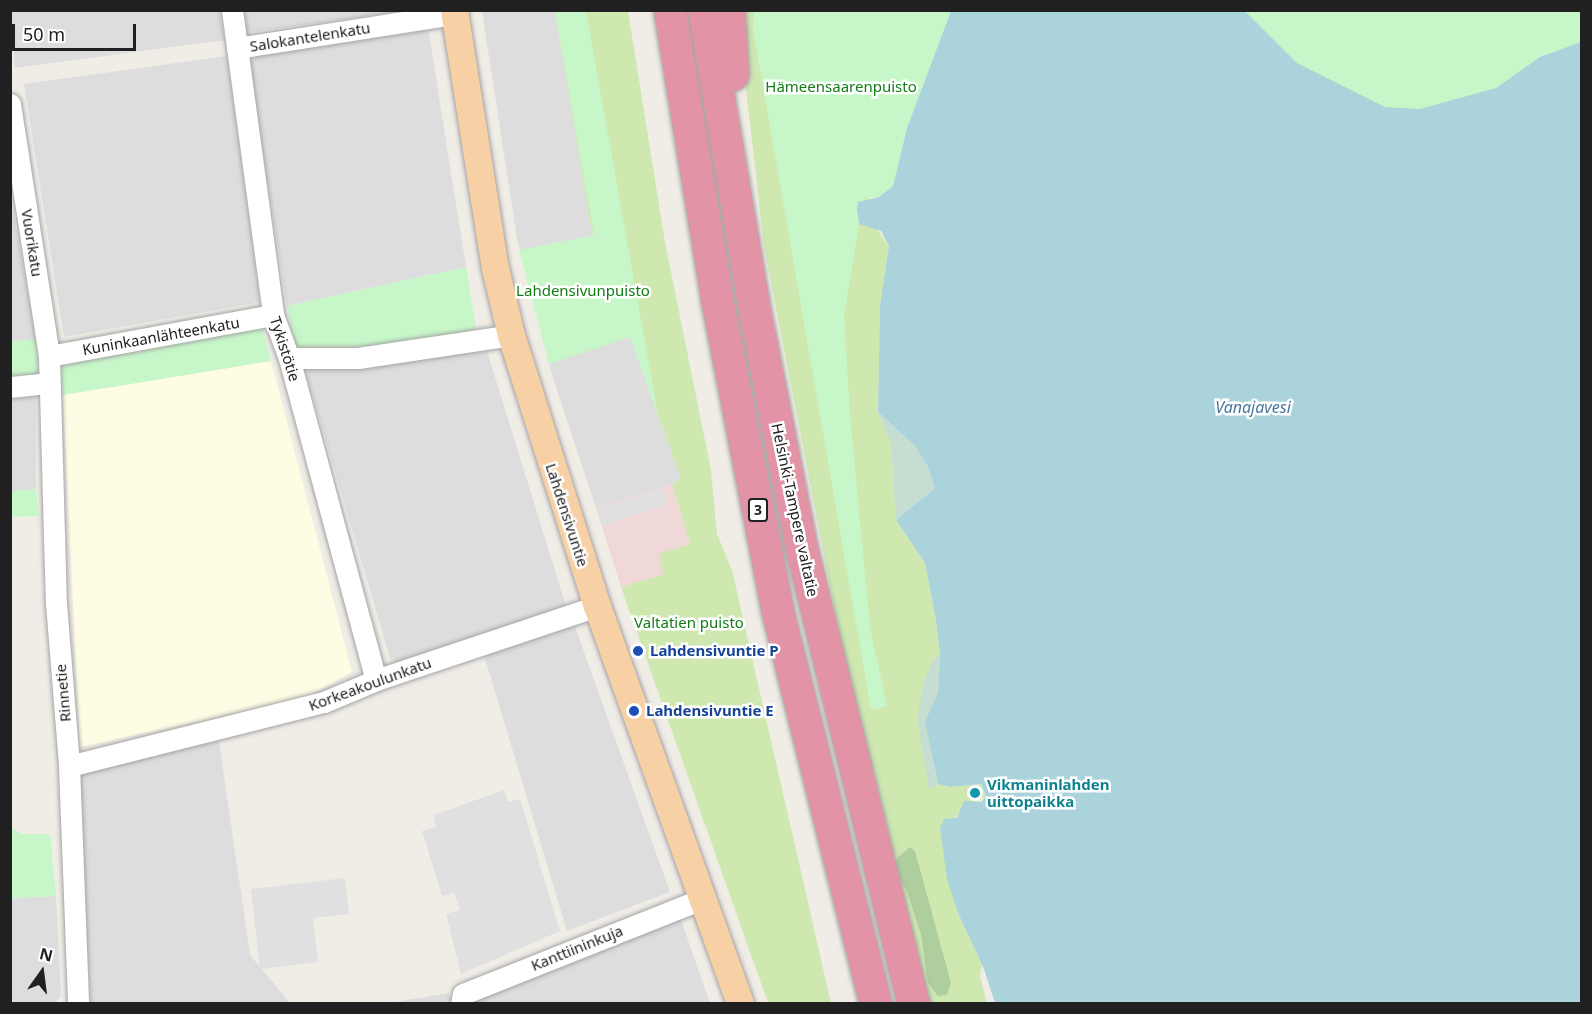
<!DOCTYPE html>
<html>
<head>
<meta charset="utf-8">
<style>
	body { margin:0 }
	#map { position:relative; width:1592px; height:1014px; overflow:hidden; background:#f0ede7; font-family:"Noto Sans",sans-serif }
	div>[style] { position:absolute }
	.residential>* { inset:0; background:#dedddd }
	.commercial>* { inset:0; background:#f0d8d8 }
	.education>* { inset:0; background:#fefce3 }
	.grass>* { inset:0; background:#cee8b0 }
	.forest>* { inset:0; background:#afce9e }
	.wetland>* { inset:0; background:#c5ded1 }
	.park>* { inset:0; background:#c7f7c9 }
	.parking>* { inset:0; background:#e0e0e0 }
	.water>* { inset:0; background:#aad3dc }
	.roads { filter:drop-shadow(0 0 2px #a4a4a4) drop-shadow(0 0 2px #a4a4a4) }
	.minor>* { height:21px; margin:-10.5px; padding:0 10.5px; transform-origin:10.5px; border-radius:10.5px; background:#fff }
	.major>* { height:27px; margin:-13.5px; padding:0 13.5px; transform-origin:13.5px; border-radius:13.5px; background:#f8d0a5 }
	.highway>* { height:32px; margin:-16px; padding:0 16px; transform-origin:16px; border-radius:16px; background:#e393a6 }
	.dots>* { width:16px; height:16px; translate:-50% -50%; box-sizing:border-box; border:3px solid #fff; border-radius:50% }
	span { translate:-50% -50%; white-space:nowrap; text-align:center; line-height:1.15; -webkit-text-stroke:5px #fff; paint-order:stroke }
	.shield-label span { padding:2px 4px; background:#fff; border:2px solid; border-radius:4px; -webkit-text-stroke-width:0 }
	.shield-label { font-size:14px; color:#202020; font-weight:700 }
	.street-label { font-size:15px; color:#202020 }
	.park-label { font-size:15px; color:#117c14 }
	.transit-label { font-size:15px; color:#164399; font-weight:700 }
	.left { translate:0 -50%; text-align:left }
	.culture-label { font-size:15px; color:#0d838f; font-weight:700 }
	.water-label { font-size:16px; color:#4a789d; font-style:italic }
	.frame { position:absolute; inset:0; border:12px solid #202020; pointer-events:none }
	.north { position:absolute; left:12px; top:942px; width:60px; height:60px; -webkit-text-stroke:4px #fff; paint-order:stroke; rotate:14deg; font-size:16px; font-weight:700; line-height:24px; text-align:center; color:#202020 }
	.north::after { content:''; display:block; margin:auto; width:21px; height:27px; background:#202020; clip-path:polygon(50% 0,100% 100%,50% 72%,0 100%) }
	.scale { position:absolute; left:12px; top:24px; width:124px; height:27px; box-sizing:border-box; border:3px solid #202020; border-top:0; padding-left:8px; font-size:18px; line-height:21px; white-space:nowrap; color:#202020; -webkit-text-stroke:4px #fff; paint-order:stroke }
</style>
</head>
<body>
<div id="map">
	<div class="residential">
		<div style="clip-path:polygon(241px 10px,403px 11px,245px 33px)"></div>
		<div style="clip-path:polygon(10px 11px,219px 11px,225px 40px,15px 68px)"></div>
		<div style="clip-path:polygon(482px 11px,555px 11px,590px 224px,681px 479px,672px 485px,596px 508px,552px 375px,517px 239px)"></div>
		<div style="clip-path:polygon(428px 27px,466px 267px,287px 306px,249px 64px,258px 55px)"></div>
		<div style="clip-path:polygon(227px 56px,260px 302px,64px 337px,24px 84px)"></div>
		<div style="clip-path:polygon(10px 195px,36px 339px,11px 342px,10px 342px)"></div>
		<div style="clip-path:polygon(487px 351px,566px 606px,400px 665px,390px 658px,307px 376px,309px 368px)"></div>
		<div style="clip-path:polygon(36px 397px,36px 489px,11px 491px,11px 399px)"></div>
		<div style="clip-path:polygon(574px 624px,670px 892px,567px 931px,484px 655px)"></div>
		<div style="clip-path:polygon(219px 741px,250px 955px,290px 1003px,90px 1003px,80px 771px)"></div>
		<div style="clip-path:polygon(56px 896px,61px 996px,55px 1003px,11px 1003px,11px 898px)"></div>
		<div style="clip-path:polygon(679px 914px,710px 1003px,382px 1004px,449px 993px,450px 998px)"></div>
	</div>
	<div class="commercial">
		<div style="clip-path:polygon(672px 485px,690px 544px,664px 574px,621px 587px,596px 508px)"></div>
	</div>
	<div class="education">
		<div style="clip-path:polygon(271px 361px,352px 672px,304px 698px,80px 747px,63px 395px)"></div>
	</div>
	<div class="grass">
		<div style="clip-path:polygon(555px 11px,628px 11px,665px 242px,711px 470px,717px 534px,732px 570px,831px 1003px,768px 1003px,621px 587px,664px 574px,658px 554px,690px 544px,672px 485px,681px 479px,590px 224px)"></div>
		<div style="clip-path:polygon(737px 11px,821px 11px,876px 228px,889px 246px,880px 305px,878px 412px,891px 444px,896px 520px,925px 563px,936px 621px,940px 654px,932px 661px,929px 790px,938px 784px,951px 787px,981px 784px,986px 796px,940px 828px,948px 879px,958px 913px,982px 964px,980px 976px,987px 1003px,927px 1003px,859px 735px,764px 246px)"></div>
	</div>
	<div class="forest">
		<div style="clip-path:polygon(910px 847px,915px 851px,951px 983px,947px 995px,938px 996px,928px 983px,921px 935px,907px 891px,895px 871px,897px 858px)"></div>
	</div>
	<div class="wetland">
		<div style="clip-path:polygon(878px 412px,915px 446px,928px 467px,935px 488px,896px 520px,891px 444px)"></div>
		<div style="clip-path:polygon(940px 654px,938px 694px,925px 722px,938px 784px,929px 790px,917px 719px,924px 682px,932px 661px)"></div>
	</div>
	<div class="park">
		<div style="clip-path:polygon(555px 11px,586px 11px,658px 415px,630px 337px,549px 364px,519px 250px,594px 235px)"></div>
		<div style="clip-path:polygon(754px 11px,951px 11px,907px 128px,893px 186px,879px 197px,866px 198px,857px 208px,859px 224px,844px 316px,850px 415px,870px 628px,887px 706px,871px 710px,753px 28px)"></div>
		<div style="clip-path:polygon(1245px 11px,1581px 11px,1581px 42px,1540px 57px,1496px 88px,1459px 101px,1420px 109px,1385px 107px,1297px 63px)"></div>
		<div style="clip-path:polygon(466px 267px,477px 333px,369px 348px,296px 349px,287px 306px)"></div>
		<div style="clip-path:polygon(262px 326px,271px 361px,63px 395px,59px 360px)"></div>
		<div style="clip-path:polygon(36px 339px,38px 375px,11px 378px,11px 342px)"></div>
		<div style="clip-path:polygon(36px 489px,39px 516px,11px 517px,11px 491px)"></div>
		<div style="clip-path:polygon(11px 828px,23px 834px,50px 834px,56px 896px,11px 898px)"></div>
	</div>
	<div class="parking">
		<div style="clip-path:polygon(662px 489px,667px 504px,602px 526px,597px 509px)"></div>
		<div style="clip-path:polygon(504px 790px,508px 802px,520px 799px,560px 931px,461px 974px,446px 914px,460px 910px,454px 893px,442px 896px,422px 831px,436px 827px,434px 815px)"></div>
		<div style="clip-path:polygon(345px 878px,349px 914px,313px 918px,318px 962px,260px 969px,251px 889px)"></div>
	</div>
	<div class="water">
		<div style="clip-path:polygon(951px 11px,1245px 11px,1297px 63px,1385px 107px,1420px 109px,1496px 88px,1540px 57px,1581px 42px,1581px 1003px,995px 1003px,984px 969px,958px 913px,947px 879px,940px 828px,944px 819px,957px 818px,964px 801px,981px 802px,986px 796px,981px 784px,951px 787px,938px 784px,925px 722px,938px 693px,940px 654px,936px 621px,925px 563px,896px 520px,935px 488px,928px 467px,915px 446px,878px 412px,880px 305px,889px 246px,881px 231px,859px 224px,857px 208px,858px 202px,879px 197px,893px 186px,907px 128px)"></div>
	</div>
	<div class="roads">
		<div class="minor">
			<div style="left:232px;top:10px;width:308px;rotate:82.3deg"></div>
			<div style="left:273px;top:315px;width:46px;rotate:69.6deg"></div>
			<div style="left:289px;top:358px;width:334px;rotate:74.9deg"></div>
			<div style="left:237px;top:48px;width:221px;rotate:-8.9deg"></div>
			<div style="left:10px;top:104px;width:255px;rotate:81.2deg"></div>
			<div style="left:49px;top:356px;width:247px;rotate:88.4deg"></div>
			<div style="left:56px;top:603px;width:164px;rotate:85.4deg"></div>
			<div style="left:69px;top:766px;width:238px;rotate:87.8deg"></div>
			<div style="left:49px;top:356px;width:228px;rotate:-10.4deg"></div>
			<div style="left:289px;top:358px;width:69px"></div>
			<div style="left:358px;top:358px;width:155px;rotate:-8.5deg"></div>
			<div style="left:10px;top:387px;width:39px;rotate:-6deg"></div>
			<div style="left:69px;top:766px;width:263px;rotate:-14.1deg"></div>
			<div style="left:324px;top:702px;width:56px;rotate:-22.9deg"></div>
			<div style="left:376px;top:680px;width:233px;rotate:-18.5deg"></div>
			<div style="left:461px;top:1004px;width:10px;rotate:-79deg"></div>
			<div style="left:463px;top:994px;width:257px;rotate:-21.7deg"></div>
		</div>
		<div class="major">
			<div style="left:454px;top:10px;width:261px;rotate:81deg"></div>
			<div style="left:495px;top:268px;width:69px;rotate:76.6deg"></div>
			<div style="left:511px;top:335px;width:284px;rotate:72.4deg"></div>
			<div style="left:597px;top:606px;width:423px;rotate:70.2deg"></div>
		</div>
		<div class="highway">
			<div style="left:670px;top:10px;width:292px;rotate:80.7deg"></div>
			<div style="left:717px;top:298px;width:316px;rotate:79deg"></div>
			<div style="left:777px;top:608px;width:408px;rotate:76deg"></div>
			<div style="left:704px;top:10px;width:311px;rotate:80.4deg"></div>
			<div style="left:756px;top:317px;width:237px;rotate:78.8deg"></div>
			<div style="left:802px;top:549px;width:469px;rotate:76.2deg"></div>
			<div style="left:729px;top:10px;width:65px;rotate:86.5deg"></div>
		</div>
	</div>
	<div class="dots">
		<div style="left:638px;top:651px;background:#1a4fb4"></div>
		<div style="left:634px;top:711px;background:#1a4fb4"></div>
		<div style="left:975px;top:793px;background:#0f9aa8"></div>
	</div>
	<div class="shield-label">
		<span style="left:758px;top:510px">3</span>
	</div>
	<div class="street-label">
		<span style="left:310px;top:37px;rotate:-9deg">Salokantelenkatu</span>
		<span style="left:32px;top:243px;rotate:81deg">Vuorikatu</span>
		<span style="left:161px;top:336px;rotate:-10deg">Kuninkaanlähteenkatu</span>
		<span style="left:285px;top:349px;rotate:72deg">Tykistötie</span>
		<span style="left:795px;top:510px;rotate:78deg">Helsinki-Tampere valtatie</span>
		<span style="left:567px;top:515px;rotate:72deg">Lahdensivuntie</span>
		<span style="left:370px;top:684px;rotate:-20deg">Korkeakoulunkatu</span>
		<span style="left:63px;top:693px;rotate:-95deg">Rinnetie</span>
		<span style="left:577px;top:948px;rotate:-22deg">Kanttiininkuja</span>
	</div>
	<div class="park-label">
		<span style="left:841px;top:87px">Hämeensaarenpuisto</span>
		<span style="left:583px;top:291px">Lahdensivunpuisto</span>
		<span style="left:689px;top:623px">Valtatien puisto</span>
	</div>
	<div class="transit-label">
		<span class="left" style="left:650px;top:651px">Lahdensivuntie P</span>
		<span class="left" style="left:646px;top:711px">Lahdensivuntie E</span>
	</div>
	<div class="culture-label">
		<span class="left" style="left:987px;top:793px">Vikmaninlahden<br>uittopaikka</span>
	</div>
	<div class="water-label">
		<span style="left:1253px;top:407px">Vanajavesi</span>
	</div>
	<div class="frame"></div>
	<div class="north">N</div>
	<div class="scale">50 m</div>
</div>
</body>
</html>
